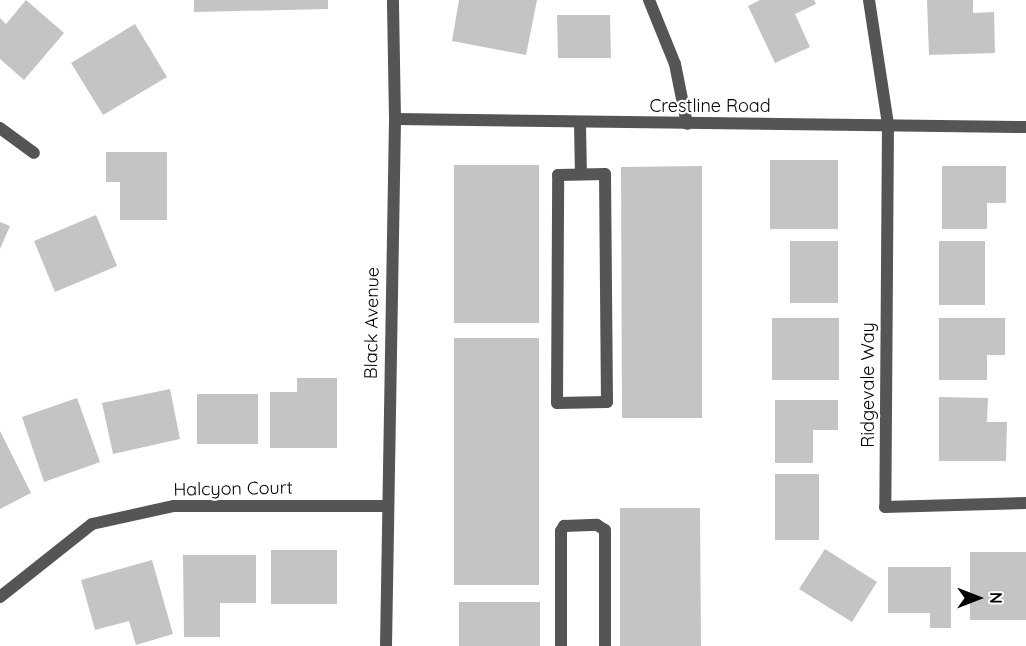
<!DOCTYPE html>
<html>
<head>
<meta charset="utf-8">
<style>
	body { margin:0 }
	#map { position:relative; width:1026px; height:646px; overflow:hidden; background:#fff; font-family:Quicksand,sans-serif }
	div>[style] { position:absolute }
	.building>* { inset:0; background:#c4c4c4 }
	.service>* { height:12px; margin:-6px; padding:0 6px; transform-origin:6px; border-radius:6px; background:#555 }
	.minor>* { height:12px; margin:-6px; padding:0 6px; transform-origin:6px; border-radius:6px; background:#555 }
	span { translate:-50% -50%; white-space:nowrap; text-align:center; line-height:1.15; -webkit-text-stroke:4.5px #fff; paint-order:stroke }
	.street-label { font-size:18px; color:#000 }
	.north { position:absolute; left:948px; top:568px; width:60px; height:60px; -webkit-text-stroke:4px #fff; paint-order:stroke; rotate:90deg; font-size:16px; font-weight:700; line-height:24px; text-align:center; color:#000 }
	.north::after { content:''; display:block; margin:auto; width:21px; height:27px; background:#000; clip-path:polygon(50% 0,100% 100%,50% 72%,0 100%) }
</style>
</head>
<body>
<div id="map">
	<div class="building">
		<div style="clip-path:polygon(26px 0,64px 33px,24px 80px,0 59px,0 18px,6px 24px)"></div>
		<div style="clip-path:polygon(194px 0,328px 0,328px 9px,194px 12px)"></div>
		<div style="clip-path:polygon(459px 0,537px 0,526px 55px,452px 41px)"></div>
		<div style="clip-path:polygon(760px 0,814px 0,816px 4px,795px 14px,810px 47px,775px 63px,748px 6px)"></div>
		<div style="clip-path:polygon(927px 0,973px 0,973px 13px,994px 12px,995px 53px,929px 55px)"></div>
		<div style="clip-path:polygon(557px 15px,610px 15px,611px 58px,558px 58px)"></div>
		<div style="clip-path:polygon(135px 24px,167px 77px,103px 115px,71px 63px)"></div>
		<div style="clip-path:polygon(106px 152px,167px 152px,167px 220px,120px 220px,120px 182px,106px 182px)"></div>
		<div style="clip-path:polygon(770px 160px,838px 160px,838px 229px,770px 229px)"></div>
		<div style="clip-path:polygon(454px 165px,539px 165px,539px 323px,454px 323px)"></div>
		<div style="clip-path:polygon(702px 166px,702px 418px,622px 418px,621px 167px)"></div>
		<div style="clip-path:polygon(942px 166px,1006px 166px,1006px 203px,987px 203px,987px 229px,942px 229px)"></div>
		<div style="clip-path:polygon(96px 215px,117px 266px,55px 292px,34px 241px)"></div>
		<div style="clip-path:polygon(0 222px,10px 226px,0 249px)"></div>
		<div style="clip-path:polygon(790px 241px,838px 241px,838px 303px,790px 303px)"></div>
		<div style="clip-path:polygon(939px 241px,985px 241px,985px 305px,939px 305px)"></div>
		<div style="clip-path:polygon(772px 318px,839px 318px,839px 380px,772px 380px)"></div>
		<div style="clip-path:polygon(939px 318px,1005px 318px,1005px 355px,987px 355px,987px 380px,939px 380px)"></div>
		<div style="clip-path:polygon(454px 338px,539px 338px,539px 585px,454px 585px)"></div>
		<div style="clip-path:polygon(297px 378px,337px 378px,337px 448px,270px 448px,270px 392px,297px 392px)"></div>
		<div style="clip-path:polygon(170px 389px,180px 439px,113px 454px,102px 403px)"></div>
		<div style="clip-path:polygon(197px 394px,258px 394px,258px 444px,197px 444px)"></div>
		<div style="clip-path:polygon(939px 397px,988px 398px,987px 422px,1007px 422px,1006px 461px,939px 461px)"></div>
		<div style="clip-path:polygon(77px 398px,100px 462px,44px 482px,22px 417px)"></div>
		<div style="clip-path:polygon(775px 400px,838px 400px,838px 430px,813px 430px,813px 463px,775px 463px)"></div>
		<div style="clip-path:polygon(0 431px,31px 493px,0 509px)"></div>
		<div style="clip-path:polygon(775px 474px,819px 474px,819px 540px,775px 540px)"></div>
		<div style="clip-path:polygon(620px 508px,700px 508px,701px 646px,620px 646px)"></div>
		<div style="clip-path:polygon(825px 549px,877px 582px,852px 622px,799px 589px)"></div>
		<div style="clip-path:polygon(271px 550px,337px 550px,337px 604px,271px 604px)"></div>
		<div style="clip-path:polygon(970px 552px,1026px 552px,1026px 620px,970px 620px)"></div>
		<div style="clip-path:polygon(183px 555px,256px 555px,256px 603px,220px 603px,220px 637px,184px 637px)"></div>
		<div style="clip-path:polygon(152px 560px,173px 634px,136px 645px,129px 621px,95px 630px,81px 580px)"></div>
		<div style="clip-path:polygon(888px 567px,951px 567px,951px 628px,930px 628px,930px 613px,888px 613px)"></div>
		<div style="clip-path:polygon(459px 602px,540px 602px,540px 646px,459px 646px)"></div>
	</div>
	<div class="service">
		<div style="left:649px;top:0;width:69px;rotate:67.9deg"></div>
		<div style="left:675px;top:64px;width:61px;rotate:78.7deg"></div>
		<div style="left:580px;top:124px;width:50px;rotate:88.9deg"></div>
		<div style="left:605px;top:174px;width:228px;rotate:89.5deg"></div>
		<div style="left:607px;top:402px;width:50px;rotate:178.9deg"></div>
		<div style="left:557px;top:403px;width:228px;rotate:-89.7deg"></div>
		<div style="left:558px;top:175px;width:47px;rotate:-1.2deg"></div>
		<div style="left:561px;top:646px;width:115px;rotate:-90deg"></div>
		<div style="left:561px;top:531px;width:6px;rotate:-59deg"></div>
		<div style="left:564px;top:526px;width:33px;rotate:-2deg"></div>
		<div style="left:597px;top:525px;width:9px;rotate:32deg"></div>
		<div style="left:605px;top:530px;width:116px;rotate:90deg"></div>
	</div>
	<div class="minor">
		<div style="left:869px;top:0;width:125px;rotate:81.3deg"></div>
		<div style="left:888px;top:124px;width:383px;rotate:90.4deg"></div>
		<div style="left:885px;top:507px;width:141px;rotate:-1.6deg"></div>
		<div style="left:395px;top:119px;width:631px;rotate:0.73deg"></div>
		<div style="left:0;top:128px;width:42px;rotate:36.3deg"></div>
		<div style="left:0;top:597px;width:117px;rotate:-38.4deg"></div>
		<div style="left:92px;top:524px;width:84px;rotate:-12.4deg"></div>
		<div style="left:174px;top:506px;width:212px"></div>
		<div style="left:386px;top:646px;width:527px;rotate:-89.02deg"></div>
		<div style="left:395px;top:119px;width:119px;rotate:-91deg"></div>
	</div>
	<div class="street-label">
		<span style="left:710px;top:106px">Crestline Road</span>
		<span style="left:372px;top:323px;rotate:-89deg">Black Avenue</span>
		<span style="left:868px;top:385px;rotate:-90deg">Ridgevale Way</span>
		<span style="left:233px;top:489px;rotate:-1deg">Halcyon Court</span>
	</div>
	<div class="north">N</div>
</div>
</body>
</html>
